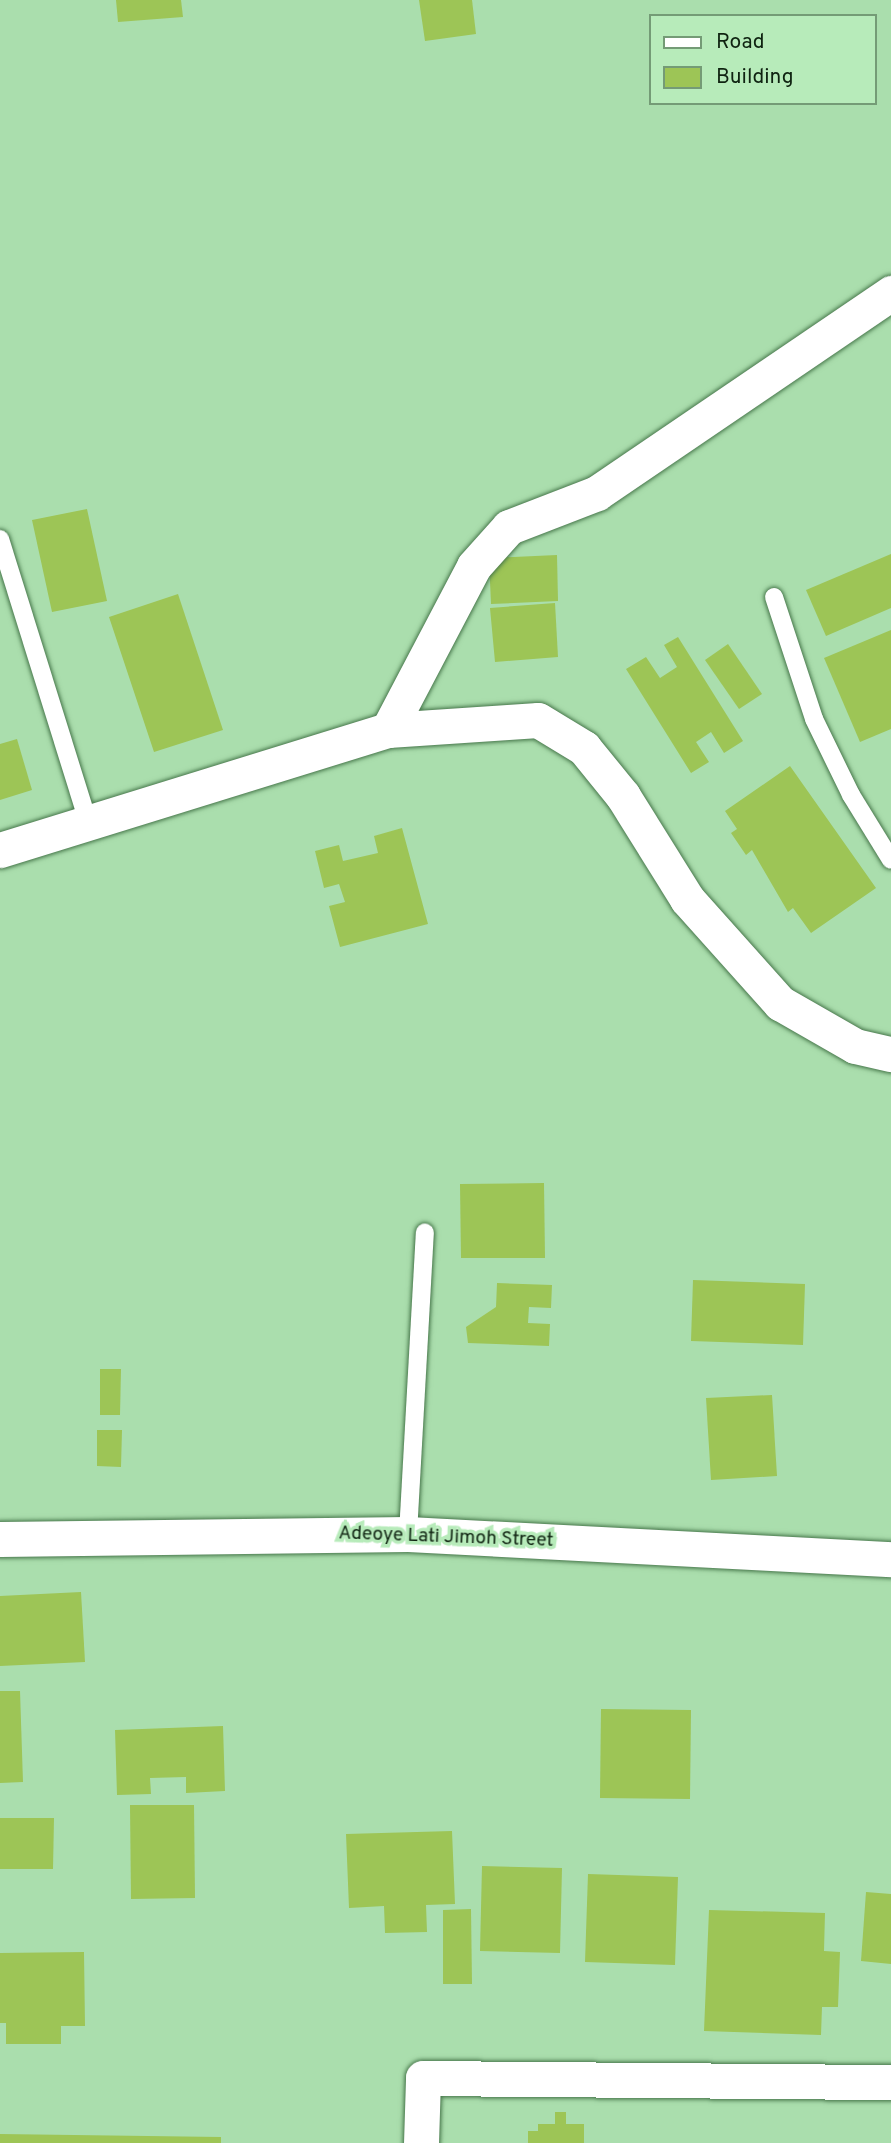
<!DOCTYPE html>
<html>
<head>
<meta charset="utf-8">
<style>
	body { margin:0 }
	#map { position:relative; width:891px; height:2143px; overflow:hidden; background:#aadead; font-family:Overpass,sans-serif }
	div>[style] { position:absolute }
	.building>* { inset:0; background:#9dc556 }
	.roads { filter:drop-shadow(0 0 2px #47774b) drop-shadow(0 0 2px #47774b) }
	.lane>* { height:18px; margin:-9px; padding:0 9px; transform-origin:9px; border-radius:9px; background:#fff }
	.street>* { height:35px; margin:-17.5px; padding:0 17.5px; transform-origin:17.5px; border-radius:17.5px; background:#fff }
	span { translate:-50% -50%; white-space:nowrap; text-align:center; line-height:1.15; -webkit-text-stroke:7px #b7ebba; paint-order:stroke }
	.street-label { font-size:19px; color:#0f2311 }
	.legend { position:absolute; left:649px; top:14px; width:228px; height:91px; box-sizing:border-box; background:#b7ebba; border:2px solid #749b76; margin:0; padding:9px 12px; list-style:none; font-size:21px; color:#0f2311 }
	.legend li { display:flex; align-items:center; gap:14px; height:35px }
	.legend b { width:35px; border:2px solid #749b76 }
</style>
</head>
<body>
<div id="map">
	<div class="building">
		<div style="clip-path:polygon(116px 0,181px 0,183px 17px,118px 22px)"></div>
		<div style="clip-path:polygon(419px 0,472px 0,476px 34px,425px 41px)"></div>
		<div style="clip-path:polygon(87px 509px,107px 601px,52px 612px,32px 520px)"></div>
		<div style="clip-path:polygon(891px 554px,891px 608px,826px 636px,806px 590px)"></div>
		<div style="clip-path:polygon(557px 555px,558px 601px,491px 604px,489px 558px)"></div>
		<div style="clip-path:polygon(178px 594px,223px 730px,154px 752px,109px 617px)"></div>
		<div style="clip-path:polygon(555px 603px,558px 657px,495px 662px,490px 608px)"></div>
		<div style="clip-path:polygon(891px 630px,891px 729px,860px 742px,824px 658px)"></div>
		<div style="clip-path:polygon(678px 637px,743px 741px,724px 753px,711px 732px,696px 742px,709px 762px,691px 773px,626px 669px,646px 657px,660px 678px,677px 667px,664px 645px)"></div>
		<div style="clip-path:polygon(728px 644px,762px 694px,739px 709px,705px 660px)"></div>
		<div style="clip-path:polygon(17px 739px,32px 790px,0 800px,0 744px)"></div>
		<div style="clip-path:polygon(790px 766px,876px 888px,811px 933px,793px 908px,788px 912px,752px 850px,746px 855px,731px 833px,737px 829px,725px 811px)"></div>
		<div style="clip-path:polygon(402px 828px,428px 924px,340px 947px,329px 906px,345px 902px,339px 884px,324px 888px,315px 851px,339px 845px,343px 861px,378px 853px,374px 836px)"></div>
		<div style="clip-path:polygon(544px 1183px,545px 1258px,461px 1258px,460px 1184px)"></div>
		<div style="clip-path:polygon(693px 1280px,805px 1284px,803px 1345px,691px 1341px)"></div>
		<div style="clip-path:polygon(497px 1283px,552px 1285px,551px 1308px,529px 1307px,528px 1323px,550px 1324px,549px 1346px,468px 1343px,466px 1327px,496px 1307px)"></div>
		<div style="clip-path:polygon(100px 1369px,121px 1369px,120px 1415px,100px 1415px)"></div>
		<div style="clip-path:polygon(772px 1395px,777px 1476px,711px 1480px,706px 1398px)"></div>
		<div style="clip-path:polygon(97px 1430px,122px 1430px,121px 1467px,97px 1466px)"></div>
		<div style="clip-path:polygon(81px 1592px,85px 1662px,0 1666px,0 1596px)"></div>
		<div style="clip-path:polygon(0 1691px,20px 1691px,23px 1782px,0 1783px)"></div>
		<div style="clip-path:polygon(601px 1709px,691px 1710px,690px 1799px,600px 1798px)"></div>
		<div style="clip-path:polygon(223px 1726px,225px 1791px,186px 1793px,186px 1777px,150px 1778px,151px 1794px,117px 1795px,115px 1730px)"></div>
		<div style="clip-path:polygon(130px 1805px,194px 1805px,195px 1898px,131px 1899px)"></div>
		<div style="clip-path:polygon(0 1818px,54px 1818px,53px 1869px,0 1869px)"></div>
		<div style="clip-path:polygon(452px 1831px,455px 1904px,426px 1905px,427px 1932px,385px 1933px,384px 1906px,349px 1908px,346px 1834px)"></div>
		<div style="clip-path:polygon(482px 1866px,562px 1868px,560px 1953px,480px 1951px)"></div>
		<div style="clip-path:polygon(588px 1874px,678px 1877px,675px 1965px,585px 1962px)"></div>
		<div style="clip-path:polygon(866px 1892px,891px 1894px,891px 1964px,861px 1961px)"></div>
		<div style="clip-path:polygon(471px 1909px,472px 1984px,443px 1984px,443px 1910px)"></div>
		<div style="clip-path:polygon(709px 1910px,825px 1913px,824px 1951px,840px 1952px,838px 2007px,822px 2007px,821px 2035px,704px 2031px)"></div>
		<div style="clip-path:polygon(84px 1952px,85px 2026px,61px 2026px,61px 2044px,6px 2044px,6px 2023px,0 2023px,0 1953px)"></div>
		<div style="clip-path:polygon(555px 2112px,566px 2112px,566px 2124px,584px 2124px,584px 2143px,528px 2143px,528px 2131px,538px 2131px,538px 2124px,555px 2124px)"></div>
		<div style="clip-path:polygon(0 2134px,221px 2137px,221px 2143px,0 2143px)"></div>
	</div>
	<div class="roads">
		<div class="lane">
			<div style="left:0;top:539px;width:296px;rotate:72.7deg"></div>
			<div style="left:774px;top:597px;width:128px;rotate:71.8deg"></div>
			<div style="left:814px;top:719px;width:85px;rotate:64deg"></div>
			<div style="left:851px;top:795px;width:76px;rotate:58.4deg"></div>
			<div style="left:408px;top:1534px;width:302px;rotate:-86.8deg"></div>
		</div>
		<div class="street">
			<div style="left:388px;top:730px;width:185px;rotate:-62.3deg"></div>
			<div style="left:474px;top:566px;width:52px;rotate:-48.1deg"></div>
			<div style="left:509px;top:527px;width:94px;rotate:-21.1deg"></div>
			<div style="left:597px;top:493px;width:356px;rotate:-34.2deg"></div>
			<div style="left:0;top:850px;width:406px;rotate:-17.2deg"></div>
			<div style="left:388px;top:730px;width:150px;rotate:-3.8deg"></div>
			<div style="left:538px;top:720px;width:54px;rotate:31.3deg"></div>
			<div style="left:584px;top:748px;width:62px;rotate:50.9deg"></div>
			<div style="left:623px;top:796px;width:121px;rotate:58.1deg"></div>
			<div style="left:687px;top:899px;width:140px;rotate:48.2deg"></div>
			<div style="left:780px;top:1003px;width:86px;rotate:29.8deg"></div>
			<div style="left:855px;top:1046px;width:37px;rotate:13deg"></div>
			<div style="left:0;top:1539px;width:408px;rotate:-0.7deg"></div>
			<div style="left:408px;top:1534px;width:484px;rotate:3deg"></div>
			<div style="left:421px;top:2143px;width:65px;rotate:-88.2deg"></div>
			<div style="left:423px;top:2078px;width:468px;rotate:0.5deg"></div>
		</div>
	</div>
	<div class="street-label">
		<span style="left:446px;top:1538px;rotate:2deg">Adeoye Lati Jimoh Street</span>
	</div>
	<ul class="legend">
	<li><b style="height:9px;background:#fff"></b>Road</li>
	<li><b style="height:19px;background:#9dc556"></b>Building</li>
	</ul>
</div>
</body>
</html>
